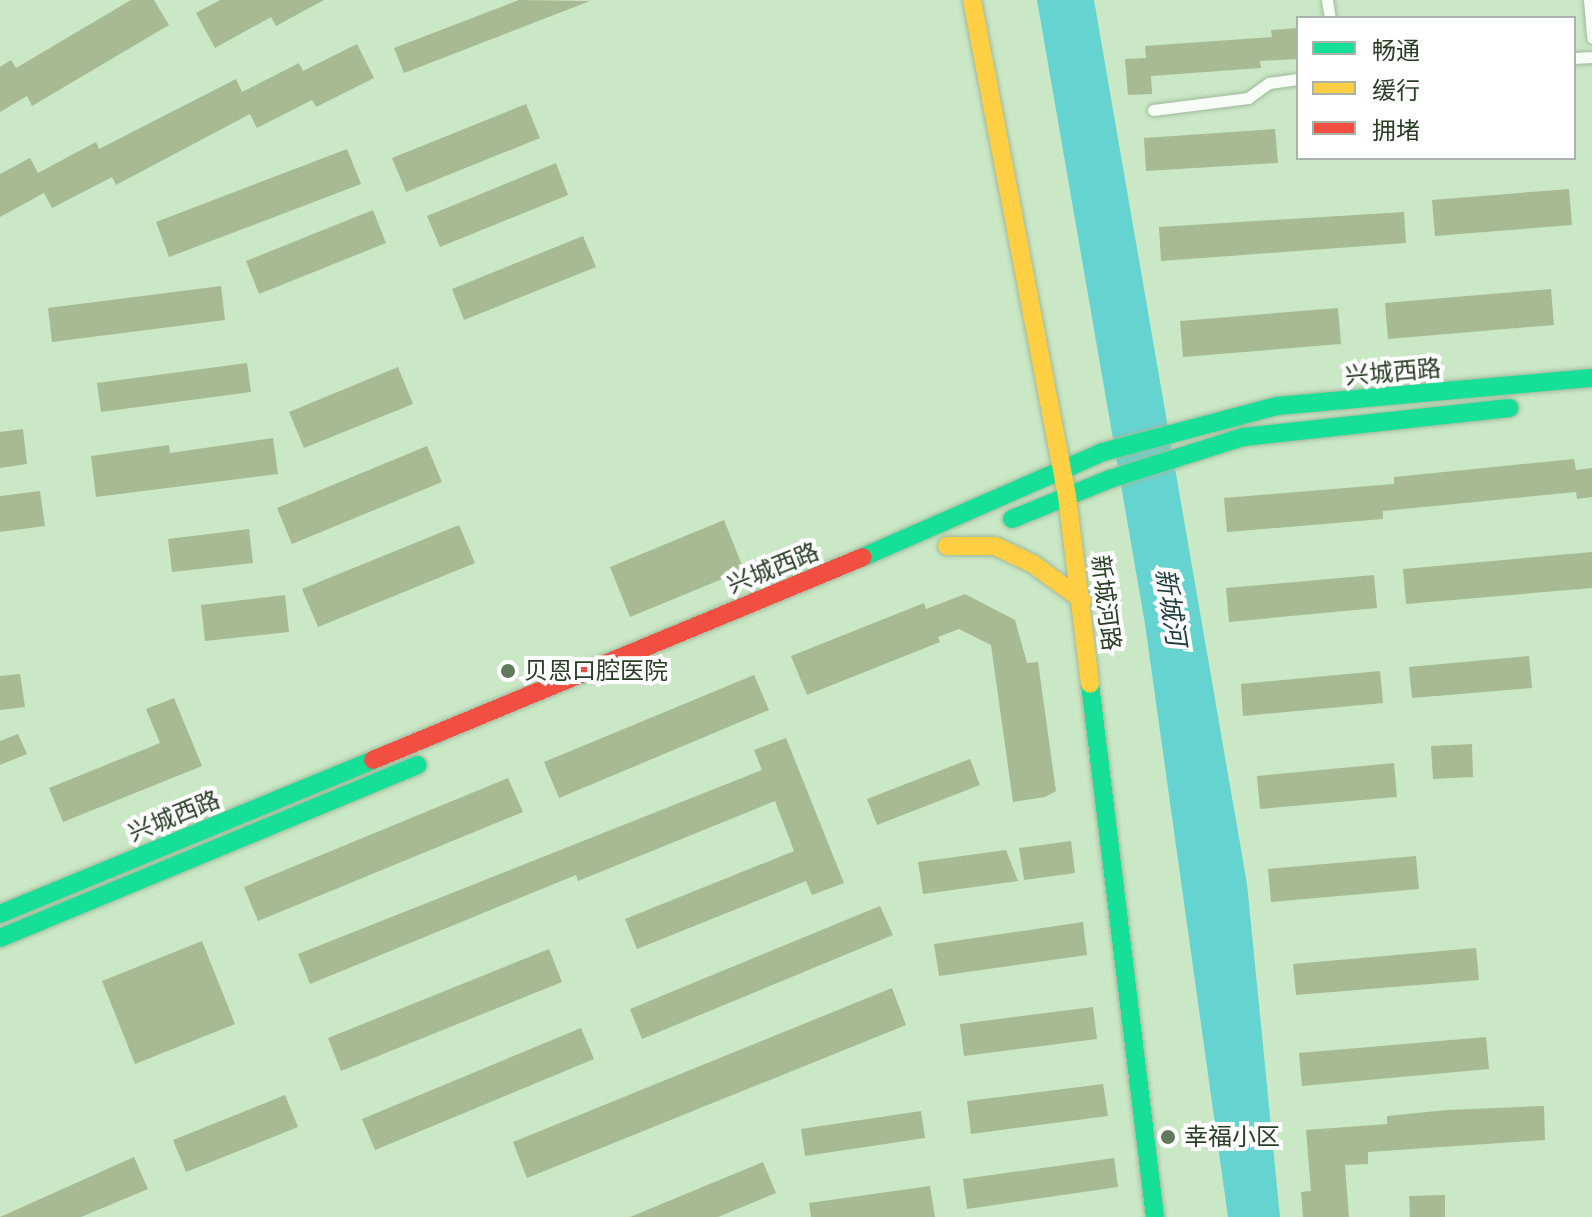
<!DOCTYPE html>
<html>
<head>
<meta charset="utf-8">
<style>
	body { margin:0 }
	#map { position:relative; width:1592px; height:1217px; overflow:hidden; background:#cae8c5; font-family:"Space Grotesk","Noto Sans SC",sans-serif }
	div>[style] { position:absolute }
	.water>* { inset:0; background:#65d4d0 }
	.building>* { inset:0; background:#a7ba93 }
	.roads { filter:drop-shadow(0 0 2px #a0b89d) drop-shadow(0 0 2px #a0b89d) }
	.lane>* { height:11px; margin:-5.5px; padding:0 5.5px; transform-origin:5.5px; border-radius:5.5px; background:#f7fcf6 }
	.fast>* { height:18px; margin:-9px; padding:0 9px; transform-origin:9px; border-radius:9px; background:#16e098 }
	.slow>* { height:18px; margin:-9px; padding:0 9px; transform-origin:9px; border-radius:9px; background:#ffcf43 }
	.jam>* { height:18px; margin:-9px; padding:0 9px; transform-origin:9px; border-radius:9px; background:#f24e42 }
	.dots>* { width:22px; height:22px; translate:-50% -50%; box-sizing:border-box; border:4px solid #fff; border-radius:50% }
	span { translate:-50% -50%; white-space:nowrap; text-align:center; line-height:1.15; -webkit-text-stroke:8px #fff; paint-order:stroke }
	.street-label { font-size:24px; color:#283e25 }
	.poi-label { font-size:24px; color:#283e25 }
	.left { translate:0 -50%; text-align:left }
	.water-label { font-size:26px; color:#1f3d3f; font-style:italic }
	.legend { position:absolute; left:1296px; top:16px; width:280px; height:144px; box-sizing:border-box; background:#fff; border:2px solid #a9b2a8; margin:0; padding:10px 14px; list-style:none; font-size:24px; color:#283e25 }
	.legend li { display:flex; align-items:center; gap:16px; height:40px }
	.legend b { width:40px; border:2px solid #a9b2a8 }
</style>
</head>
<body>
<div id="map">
	<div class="water">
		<div style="clip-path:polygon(1037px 0,1094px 0,1247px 884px,1280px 1217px,1228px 1217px,1145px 624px)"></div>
	</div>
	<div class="building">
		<div style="clip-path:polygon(131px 0,154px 0,169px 25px,32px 106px,27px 96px,0 112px,0 67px,11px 60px,16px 68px)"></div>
		<div style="clip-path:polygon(220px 0,324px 0,276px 26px,271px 17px,215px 48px,196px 13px)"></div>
		<div style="clip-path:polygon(519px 0,590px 1px,404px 73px,394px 48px)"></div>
		<div style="clip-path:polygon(1298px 28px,1298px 59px,1260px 61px,1261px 68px,1151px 76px,1152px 94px,1128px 95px,1125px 59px,1146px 58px,1145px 46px,1272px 37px,1271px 30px)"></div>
		<div style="clip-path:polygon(357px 44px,374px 78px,316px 107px,312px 100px,257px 128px,250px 114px,116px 185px,112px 177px,52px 208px,44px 193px,0 217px,0 174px,30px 158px,38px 173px,96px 142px,99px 149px,236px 79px,242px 92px,299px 63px,303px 71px)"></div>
		<div style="clip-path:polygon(526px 104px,540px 138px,406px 192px,392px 158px)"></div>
		<div style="clip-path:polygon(1275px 129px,1278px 163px,1146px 171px,1144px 138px)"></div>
		<div style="clip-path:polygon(347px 149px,361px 184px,169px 257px,156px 222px)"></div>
		<div style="clip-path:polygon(556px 163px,568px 195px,440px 247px,427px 216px)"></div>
		<div style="clip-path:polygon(1569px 189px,1572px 225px,1435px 236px,1432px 200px)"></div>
		<div style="clip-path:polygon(373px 210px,386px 243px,259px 294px,246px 261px)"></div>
		<div style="clip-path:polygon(1404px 212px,1406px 243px,1161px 261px,1159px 227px)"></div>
		<div style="clip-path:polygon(583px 236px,596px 267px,464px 320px,452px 289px)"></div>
		<div style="clip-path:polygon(221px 286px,225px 320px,52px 342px,48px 308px)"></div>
		<div style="clip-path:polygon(1551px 289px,1554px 325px,1388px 339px,1385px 303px)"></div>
		<div style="clip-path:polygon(1338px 308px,1341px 344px,1183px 357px,1180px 321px)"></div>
		<div style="clip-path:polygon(247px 363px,251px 392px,101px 412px,97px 383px)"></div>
		<div style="clip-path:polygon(398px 367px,413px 404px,304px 448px,289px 412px)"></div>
		<div style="clip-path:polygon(23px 429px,27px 464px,0 468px,0 432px)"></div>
		<div style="clip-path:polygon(273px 438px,278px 474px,96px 497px,91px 456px,169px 445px,170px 453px)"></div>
		<div style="clip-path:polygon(427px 446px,442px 482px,292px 544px,277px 508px)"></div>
		<div style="clip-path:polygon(1574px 459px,1576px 470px,1592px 468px,1592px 497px,1577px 499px,1576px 492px,1383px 511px,1383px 519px,1227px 532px,1224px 498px,1394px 484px,1394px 477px)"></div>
		<div style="clip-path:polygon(40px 491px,45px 526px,0 532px,0 496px)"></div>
		<div style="clip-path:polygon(724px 520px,744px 570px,630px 617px,610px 567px)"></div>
		<div style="clip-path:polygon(459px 525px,475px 563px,318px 627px,302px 589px)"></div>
		<div style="clip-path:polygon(249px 529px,253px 563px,172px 572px,168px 539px)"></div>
		<div style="clip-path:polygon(1592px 552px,1592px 588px,1406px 604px,1403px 569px)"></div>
		<div style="clip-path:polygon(1374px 575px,1377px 608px,1229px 622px,1226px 588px)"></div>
		<div style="clip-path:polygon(965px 594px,1015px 620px,1027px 663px,1038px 662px,1056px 791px,1045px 797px,1013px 802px,991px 645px,959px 629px,938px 637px,940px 642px,807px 695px,791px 656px,924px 603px,926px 609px)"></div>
		<div style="clip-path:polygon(285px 595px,289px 632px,205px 641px,201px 605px)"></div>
		<div style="clip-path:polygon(1529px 656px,1532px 688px,1412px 698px,1409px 667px)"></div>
		<div style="clip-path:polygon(1380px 671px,1383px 703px,1243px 716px,1241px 684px)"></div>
		<div style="clip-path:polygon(20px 674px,25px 707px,0 710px,0 676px)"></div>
		<div style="clip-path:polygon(754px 675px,769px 710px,559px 798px,544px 762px)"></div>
		<div style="clip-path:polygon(174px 698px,202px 766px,63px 822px,49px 788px,160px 743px,146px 709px)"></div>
		<div style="clip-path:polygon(18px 734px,27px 754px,0 765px,0 741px)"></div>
		<div style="clip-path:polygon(786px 738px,844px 883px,812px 895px,806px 881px,637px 949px,625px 919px,794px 851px,775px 801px,578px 881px,576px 875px,310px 984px,298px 954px,762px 770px,754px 750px)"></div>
		<div style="clip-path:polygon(1472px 744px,1473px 777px,1433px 779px,1431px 746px)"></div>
		<div style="clip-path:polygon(970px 759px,980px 785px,877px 825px,867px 799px)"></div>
		<div style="clip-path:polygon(1394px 763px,1397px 797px,1260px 809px,1257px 776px)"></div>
		<div style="clip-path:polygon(508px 778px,523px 812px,258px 921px,244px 887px)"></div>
		<div style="clip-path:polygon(1071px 841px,1075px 873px,1024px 880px,1019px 848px)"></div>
		<div style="clip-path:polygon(1006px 850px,1018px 881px,923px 894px,918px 862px)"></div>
		<div style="clip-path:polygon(1416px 856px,1419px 889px,1271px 902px,1268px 869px)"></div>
		<div style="clip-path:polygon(880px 906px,893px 935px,642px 1039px,630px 1009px)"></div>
		<div style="clip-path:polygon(1083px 922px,1087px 955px,939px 976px,934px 944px)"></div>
		<div style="clip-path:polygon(202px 941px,235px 1024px,135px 1064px,102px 981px)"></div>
		<div style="clip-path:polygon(1476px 948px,1479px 980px,1296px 995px,1293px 964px)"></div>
		<div style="clip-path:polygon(549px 949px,562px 982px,341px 1071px,328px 1038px)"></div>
		<div style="clip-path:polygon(892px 988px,906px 1025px,527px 1178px,513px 1142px)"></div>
		<div style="clip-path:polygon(1093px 1007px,1097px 1039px,964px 1056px,960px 1024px)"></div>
		<div style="clip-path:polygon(581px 1028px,594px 1059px,375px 1150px,362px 1119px)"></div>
		<div style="clip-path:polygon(1486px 1037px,1489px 1069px,1302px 1086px,1299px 1053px)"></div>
		<div style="clip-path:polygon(1103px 1084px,1108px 1116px,971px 1134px,967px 1101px)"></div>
		<div style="clip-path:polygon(285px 1095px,298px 1127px,186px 1172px,173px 1140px)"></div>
		<div style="clip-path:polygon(1544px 1106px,1545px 1140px,1368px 1152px,1368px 1164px,1345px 1165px,1349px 1217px,1303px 1217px,1301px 1192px,1311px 1191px,1306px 1130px,1387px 1124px,1387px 1116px,1447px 1110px)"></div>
		<div style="clip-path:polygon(921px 1111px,925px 1138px,805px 1156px,801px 1129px)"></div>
		<div style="clip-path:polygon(134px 1157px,148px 1189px,81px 1217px,0 1217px)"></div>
		<div style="clip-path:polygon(1114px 1158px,1118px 1187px,967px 1209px,963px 1179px)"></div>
		<div style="clip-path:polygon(763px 1162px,776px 1193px,718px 1217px,630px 1217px)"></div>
		<div style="clip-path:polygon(930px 1186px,935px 1217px,811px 1217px,809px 1203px)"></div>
		<div style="clip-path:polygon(1445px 1195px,1445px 1217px,1410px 1217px,1409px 1196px)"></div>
	</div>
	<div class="roads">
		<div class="lane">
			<div style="left:1327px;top:0;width:18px;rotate:81deg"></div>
			<div style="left:1589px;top:0;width:38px;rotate:85deg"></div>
			<div style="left:1574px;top:58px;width:18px;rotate:-3deg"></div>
			<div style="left:1153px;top:110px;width:96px;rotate:-7.2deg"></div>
			<div style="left:1248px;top:98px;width:26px;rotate:-36deg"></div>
			<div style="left:1269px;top:83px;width:29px;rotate:-8deg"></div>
		</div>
		<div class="fast">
			<div style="left:1012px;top:519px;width:106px;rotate:-22.2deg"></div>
			<div style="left:1110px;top:479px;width:139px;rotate:-17.5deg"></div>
			<div style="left:1243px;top:437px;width:268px;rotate:-6.2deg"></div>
			<div style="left:863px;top:557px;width:262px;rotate:-23.6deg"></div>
			<div style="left:1103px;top:452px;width:180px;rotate:-14.8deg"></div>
			<div style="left:1277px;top:406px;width:316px;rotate:-5.1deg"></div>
			<div style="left:1090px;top:684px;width:537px;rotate:83.05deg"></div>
			<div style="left:0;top:914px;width:404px;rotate:-22.4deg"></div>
			<div style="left:0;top:938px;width:452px;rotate:-22.5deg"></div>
		</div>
		<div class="slow">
			<div style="left:972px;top:0;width:505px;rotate:79.16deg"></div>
			<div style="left:1067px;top:496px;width:189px;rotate:83deg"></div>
			<div style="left:947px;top:546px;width:48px"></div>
			<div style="left:995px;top:546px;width:42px;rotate:25.3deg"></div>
			<div style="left:1033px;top:564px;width:61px;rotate:36.3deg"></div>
		</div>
		<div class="jam">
			<div style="left:373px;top:760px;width:530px;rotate:-22.5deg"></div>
		</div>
	</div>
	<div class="dots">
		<div style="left:508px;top:671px;background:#617a5d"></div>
		<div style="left:1168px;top:1137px;background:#617a5d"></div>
	</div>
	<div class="street-label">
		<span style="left:1393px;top:372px;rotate:-5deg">兴城西路</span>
		<span style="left:773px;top:568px;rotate:-22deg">兴城西路</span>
		<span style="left:1106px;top:603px;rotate:83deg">新城河路</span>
		<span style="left:174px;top:816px;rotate:-22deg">兴城西路</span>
	</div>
	<div class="poi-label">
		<span class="left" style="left:524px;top:671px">贝恩口腔医院</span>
		<span class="left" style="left:1184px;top:1137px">幸福小区</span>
	</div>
	<div class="water-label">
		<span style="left:1170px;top:607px;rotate:81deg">新城河</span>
	</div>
	<ul class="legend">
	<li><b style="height:10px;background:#16e098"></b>畅通</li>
	<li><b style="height:10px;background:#ffcf43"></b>缓行</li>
	<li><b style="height:10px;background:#f24e42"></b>拥堵</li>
	</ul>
</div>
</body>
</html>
